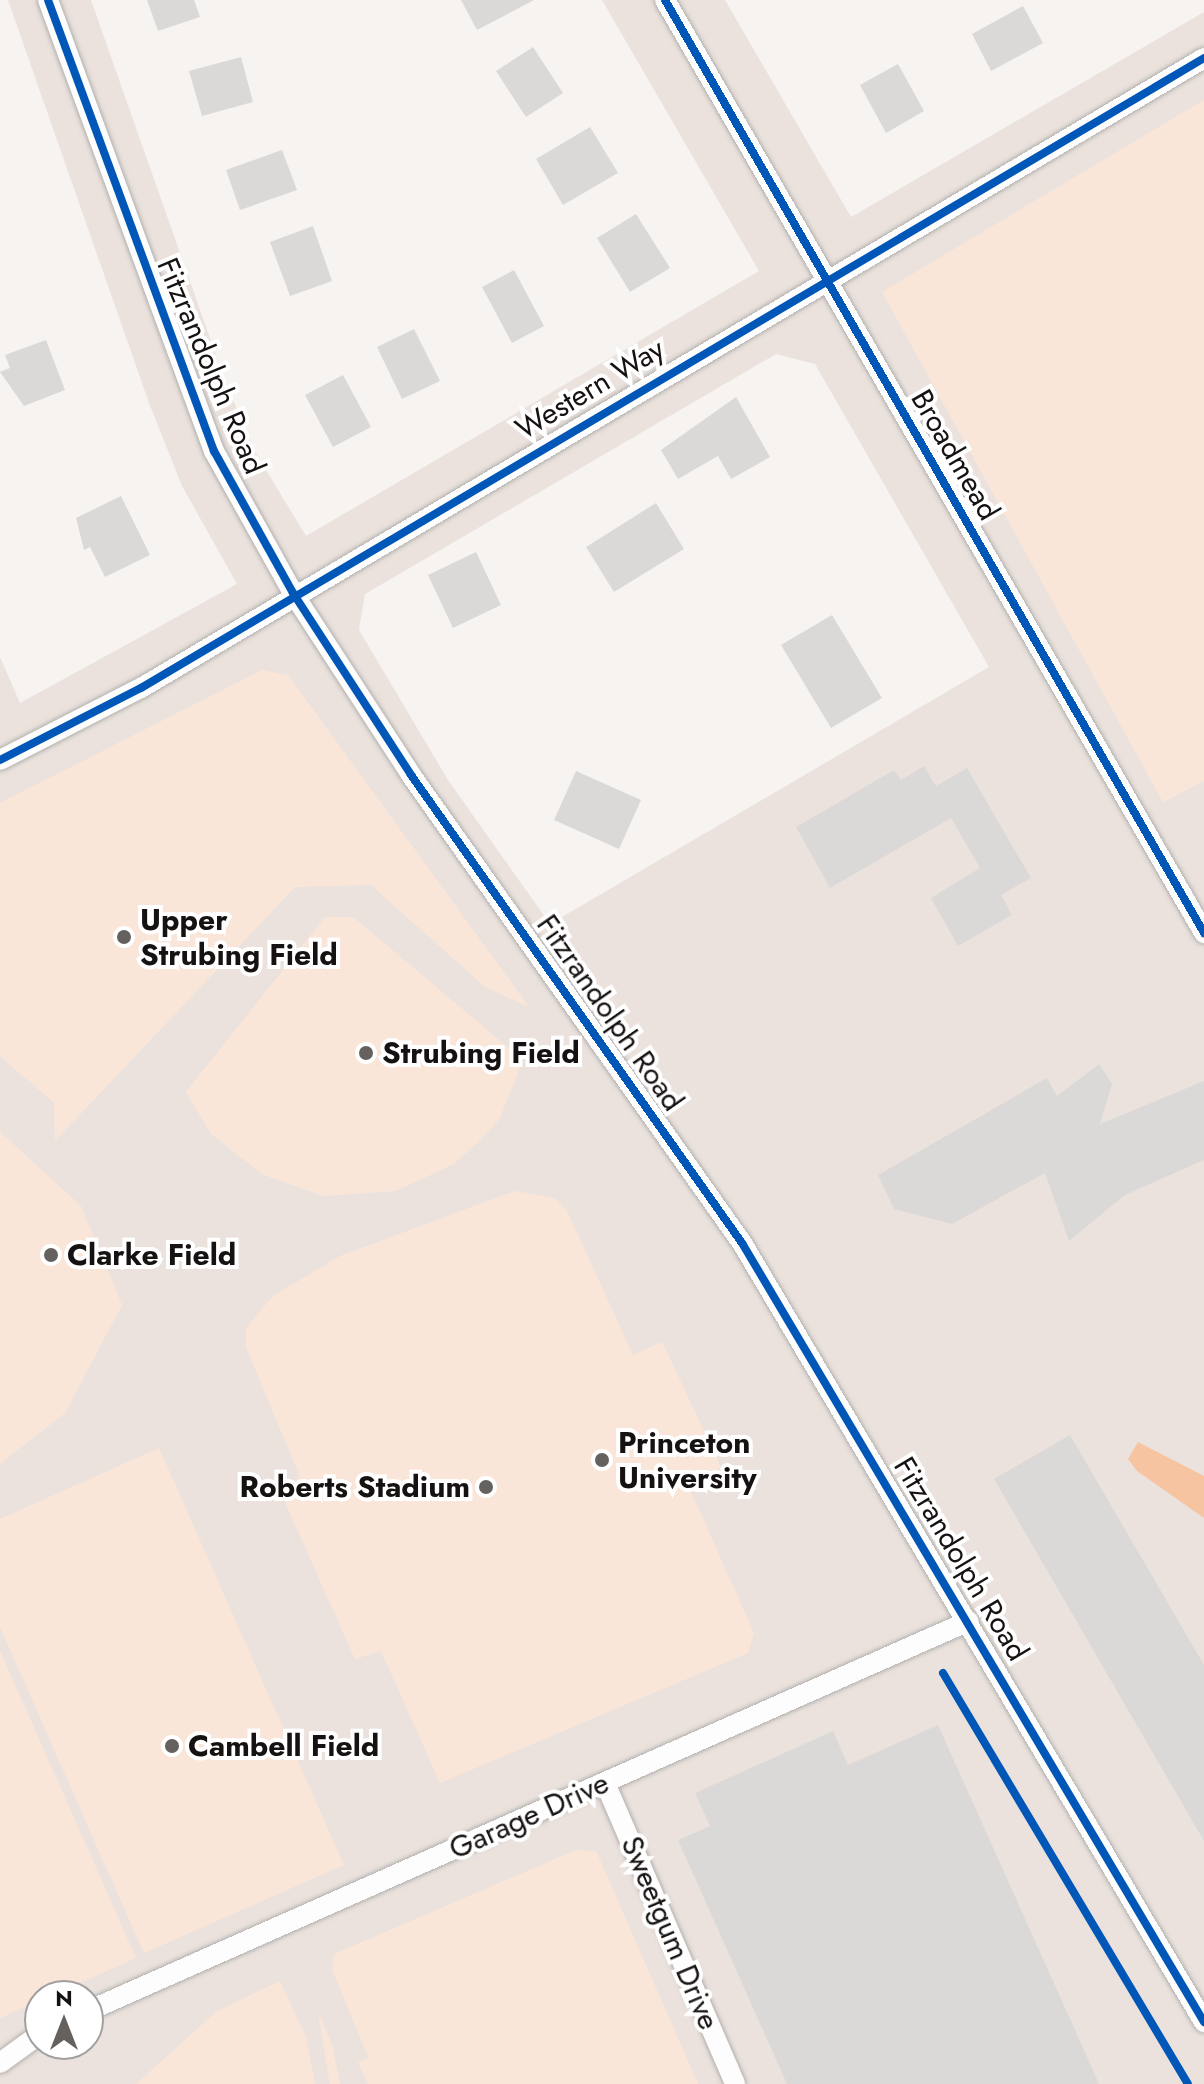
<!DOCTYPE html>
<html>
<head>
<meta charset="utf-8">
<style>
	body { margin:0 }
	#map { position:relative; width:1204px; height:2084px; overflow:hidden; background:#f6f3f1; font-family:Jost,sans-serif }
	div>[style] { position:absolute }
	.built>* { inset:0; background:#ebe2dd }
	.green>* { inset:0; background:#fae6d9 }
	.water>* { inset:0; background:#f7c4a1 }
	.building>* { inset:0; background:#dbd9d7 }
	.roads { filter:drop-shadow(0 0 2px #b2b0ae) drop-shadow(0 0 2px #b2b0ae) }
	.street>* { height:20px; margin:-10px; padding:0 10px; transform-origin:10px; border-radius:10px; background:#fefdfd }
	.cycleway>* { height:8px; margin:-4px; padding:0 4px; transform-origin:4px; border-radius:4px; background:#0057b8 }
	.dots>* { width:22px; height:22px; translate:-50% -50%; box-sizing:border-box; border:4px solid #fff; border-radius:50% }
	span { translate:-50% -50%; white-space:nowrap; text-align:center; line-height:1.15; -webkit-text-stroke:8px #fff; paint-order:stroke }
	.street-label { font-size:30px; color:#151211 }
	.poi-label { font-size:30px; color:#151211; font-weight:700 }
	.left { translate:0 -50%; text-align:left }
	.right { translate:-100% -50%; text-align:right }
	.north { position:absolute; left:24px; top:1980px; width:80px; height:80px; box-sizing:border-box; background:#fff; border:2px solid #a1a0a0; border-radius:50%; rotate:0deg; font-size:22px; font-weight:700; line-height:32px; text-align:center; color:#151211 }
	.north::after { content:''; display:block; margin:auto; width:28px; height:36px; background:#64615f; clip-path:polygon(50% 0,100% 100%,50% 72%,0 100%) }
</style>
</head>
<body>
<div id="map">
	<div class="built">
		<div style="clip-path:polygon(evenodd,8px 0,91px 0,224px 378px,254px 450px,306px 536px,759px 271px,602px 0,725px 0,851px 217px,1204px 12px,1204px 2084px,0 2084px,0 657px,20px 703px,237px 584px,182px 486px,149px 403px,8px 0,776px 354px,815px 364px,989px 667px,550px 924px,448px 780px,359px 630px,365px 594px,776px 354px,8px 0,40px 1996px,88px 1996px,88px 2044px,40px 2044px,40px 1996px)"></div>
	</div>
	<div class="green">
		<div style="clip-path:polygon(1204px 100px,1204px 781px,1163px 802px,882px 292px)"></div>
		<div style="clip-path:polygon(262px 670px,288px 675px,529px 1007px,485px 987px,371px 885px,295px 887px,55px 1141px,54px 1103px,0 1056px,0 803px)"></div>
		<div style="clip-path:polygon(325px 917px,353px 917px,523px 1060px,499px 1120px,477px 1143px,454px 1164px,396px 1191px,323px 1196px,262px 1174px,211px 1134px,186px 1092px)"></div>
		<div style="clip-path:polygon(0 1132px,81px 1206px,122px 1305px,65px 1413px,0 1464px)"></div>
		<div style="clip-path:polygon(515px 1191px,554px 1198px,567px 1211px,633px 1355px,662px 1342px,721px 1467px,688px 1485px,754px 1633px,748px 1653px,440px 1783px,381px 1651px,355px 1659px,279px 1489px,300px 1477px,246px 1347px,246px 1328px,273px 1296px,340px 1256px)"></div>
		<div style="clip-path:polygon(159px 1448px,344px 1865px,144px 1953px,0 1627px,0 1519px)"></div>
		<div style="clip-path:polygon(0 1651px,136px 1958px,0 2018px)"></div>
		<div style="clip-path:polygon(576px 1850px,596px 1851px,698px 2084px,368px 2084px,358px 2063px,368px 2057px,332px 1969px,334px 1954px)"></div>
		<div style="clip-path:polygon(280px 1981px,306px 2037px,315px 2084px,136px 2084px,217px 2011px)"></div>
		<div style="clip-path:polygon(318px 2012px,332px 2044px,340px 2084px,330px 2084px)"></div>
	</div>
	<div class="water">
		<div style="clip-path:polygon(1138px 1442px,1204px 1476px,1204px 1518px,1137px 1471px,1128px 1459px)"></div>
	</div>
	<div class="building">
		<div style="clip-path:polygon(147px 0,194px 0,200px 17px,158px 31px)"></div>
		<div style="clip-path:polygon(461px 0,534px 0,477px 30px)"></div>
		<div style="clip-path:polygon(1023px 6px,1043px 43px,991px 71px,972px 34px)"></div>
		<div style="clip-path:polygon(533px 47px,563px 93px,526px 117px,496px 71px)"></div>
		<div style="clip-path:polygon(241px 57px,253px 102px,202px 116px,189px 71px)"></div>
		<div style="clip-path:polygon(898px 64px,924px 111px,886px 133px,860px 85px)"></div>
		<div style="clip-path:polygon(590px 127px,618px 173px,563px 205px,536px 159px)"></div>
		<div style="clip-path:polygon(282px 150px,297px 190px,240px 210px,226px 170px)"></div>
		<div style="clip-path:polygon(636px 214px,670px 268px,630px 292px,597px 238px)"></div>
		<div style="clip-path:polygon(313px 226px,332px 281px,290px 296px,270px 242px)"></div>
		<div style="clip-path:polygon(514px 270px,544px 326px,512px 343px,482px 287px)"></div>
		<div style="clip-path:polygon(414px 329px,440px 381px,402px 399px,377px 347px)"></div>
		<div style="clip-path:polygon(46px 340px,65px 390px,24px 406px,0 372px,10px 368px,5px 355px)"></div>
		<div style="clip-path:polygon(343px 375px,371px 427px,333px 447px,305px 395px)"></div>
		<div style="clip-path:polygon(736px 397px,770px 457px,731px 479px,718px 456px,678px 479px,661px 450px)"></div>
		<div style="clip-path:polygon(121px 496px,150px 555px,105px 577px,90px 547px,84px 550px,76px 518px)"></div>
		<div style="clip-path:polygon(656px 503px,684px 549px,614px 592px,586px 547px)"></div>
		<div style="clip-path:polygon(476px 552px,501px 605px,453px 628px,428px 575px)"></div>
		<div style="clip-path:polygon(832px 615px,882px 698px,831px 728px,781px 645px)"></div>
		<div style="clip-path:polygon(924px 766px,936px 786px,967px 768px,1031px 878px,1001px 895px,1012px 915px,958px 946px,931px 898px,980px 868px,951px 818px,830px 888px,796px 827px,894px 770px,901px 780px)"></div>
		<div style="clip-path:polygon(576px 771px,641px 800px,619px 849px,554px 820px)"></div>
		<div style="clip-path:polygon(1099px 1064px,1112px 1084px,1100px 1124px,1204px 1081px,1204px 1160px,1125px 1195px,1069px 1241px,1045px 1173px,952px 1224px,894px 1209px,878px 1175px,1047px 1078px,1057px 1096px)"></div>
		<div style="clip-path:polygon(1070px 1435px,1204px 1665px,1204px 1841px,994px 1479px)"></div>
		<div style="clip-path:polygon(938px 1725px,1084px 2050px,1099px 2084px,787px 2084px,678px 1840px,710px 1826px,695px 1793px,833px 1731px,848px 1765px)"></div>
	</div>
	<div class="roads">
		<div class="street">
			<div style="left:48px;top:0;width:481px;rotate:69.8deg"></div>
			<div style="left:214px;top:451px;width:162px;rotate:60.9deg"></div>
			<div style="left:293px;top:593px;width:217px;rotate:57deg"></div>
			<div style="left:411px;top:775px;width:573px;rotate:54.73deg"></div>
			<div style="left:742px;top:1243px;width:906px;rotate:59.33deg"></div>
			<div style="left:665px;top:0;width:1078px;rotate:59.98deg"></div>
			<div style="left:0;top:760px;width:158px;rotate:-27.1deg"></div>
			<div style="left:141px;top:688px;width:1236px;rotate:-30.65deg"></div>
			<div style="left:605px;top:1783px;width:328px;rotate:66.6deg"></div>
			<div style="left:88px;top:2011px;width:963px;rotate:-23.88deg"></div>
			<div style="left:0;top:2063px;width:49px;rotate:-35.9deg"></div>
		</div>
	</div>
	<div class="cycleway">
		<div style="left:48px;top:0;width:481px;rotate:69.8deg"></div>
		<div style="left:214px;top:451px;width:162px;rotate:60.9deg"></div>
		<div style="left:293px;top:593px;width:217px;rotate:57deg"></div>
		<div style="left:411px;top:775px;width:573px;rotate:54.73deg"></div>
		<div style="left:742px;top:1243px;width:906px;rotate:59.33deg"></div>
		<div style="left:665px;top:0;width:1078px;rotate:59.98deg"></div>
		<div style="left:0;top:760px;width:158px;rotate:-27.1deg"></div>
		<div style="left:141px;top:688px;width:1236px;rotate:-30.65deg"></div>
		<div style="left:943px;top:1673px;width:478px;rotate:59.2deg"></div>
	</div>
	<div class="dots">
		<div style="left:124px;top:937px;background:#64615f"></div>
		<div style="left:366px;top:1053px;background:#64615f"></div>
		<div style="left:51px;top:1255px;background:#64615f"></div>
		<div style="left:602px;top:1460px;background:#64615f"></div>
		<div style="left:486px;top:1487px;background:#64615f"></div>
		<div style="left:172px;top:1746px;background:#64615f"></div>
	</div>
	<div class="street-label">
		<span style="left:211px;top:366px;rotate:67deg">Fitzrandolph Road</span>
		<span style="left:590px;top:389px;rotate:-31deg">Western Way</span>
		<span style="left:955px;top:455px;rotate:60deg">Broadmead</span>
		<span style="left:610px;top:1013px;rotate:55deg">Fitzrandolph Road</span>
		<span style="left:961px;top:1559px;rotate:59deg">Fitzrandolph Road</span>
		<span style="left:529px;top:1816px;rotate:-24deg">Garage Drive</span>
		<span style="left:670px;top:1933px;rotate:67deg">Sweetgum Drive</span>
	</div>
	<div class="poi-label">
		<span class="left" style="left:140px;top:937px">Upper<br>Strubing Field</span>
		<span class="left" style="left:382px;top:1053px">Strubing Field</span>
		<span class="left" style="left:67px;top:1255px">Clarke Field</span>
		<span class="left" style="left:618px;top:1460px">Princeton<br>University</span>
		<span class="right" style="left:470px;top:1487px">Roberts Stadium</span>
		<span class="left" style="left:188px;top:1746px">Cambell Field</span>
	</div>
	<div class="north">N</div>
</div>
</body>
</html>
